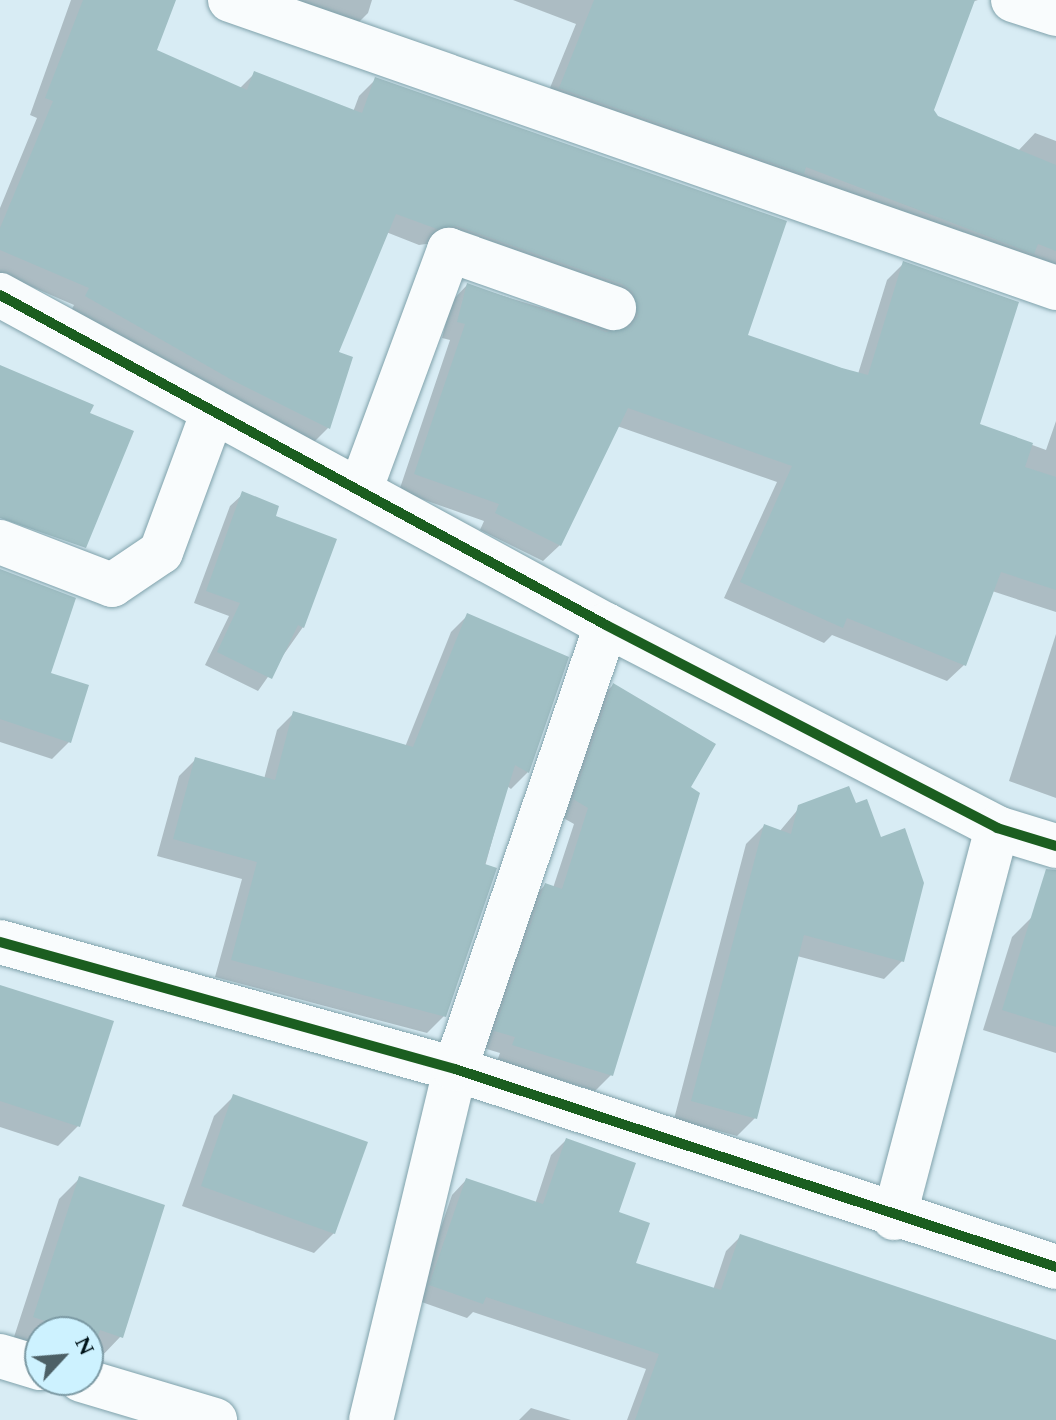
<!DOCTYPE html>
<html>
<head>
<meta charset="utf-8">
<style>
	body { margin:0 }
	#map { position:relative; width:1056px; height:1420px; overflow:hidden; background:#d8ecf4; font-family:Spectral,serif }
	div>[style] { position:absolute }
	.shadow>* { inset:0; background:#0003 }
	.building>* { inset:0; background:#a0bfc4 }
	.roads { filter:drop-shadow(0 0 2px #80a2ab) drop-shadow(0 0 2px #80a2ab) }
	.minor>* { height:44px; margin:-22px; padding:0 22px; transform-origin:22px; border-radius:22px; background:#f9fcfd }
	.cycleway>* { height:10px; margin:-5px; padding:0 5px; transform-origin:5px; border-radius:5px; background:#1b5e20 }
	span { translate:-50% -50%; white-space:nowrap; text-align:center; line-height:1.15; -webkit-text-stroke:6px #cdf2ff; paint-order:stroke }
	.north { position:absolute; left:24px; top:1316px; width:80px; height:80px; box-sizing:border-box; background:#cdf2ff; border:2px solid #7b99a3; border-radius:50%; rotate:64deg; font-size:22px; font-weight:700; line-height:32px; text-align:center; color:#00141a }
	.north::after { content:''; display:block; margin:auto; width:28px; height:36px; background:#4c6066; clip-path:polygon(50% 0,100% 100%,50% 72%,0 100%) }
</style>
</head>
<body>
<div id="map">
	<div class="shadow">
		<div style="clip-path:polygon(71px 0,173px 0,154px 51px,240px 88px,255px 73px,353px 112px,359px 96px,376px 79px,745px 336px,858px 374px,887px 280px,904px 263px,978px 425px,1046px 450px,1056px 421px,1056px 612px,992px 591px,964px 665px,947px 681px,832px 635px,824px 643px,724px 598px,777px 482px,617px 426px,560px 545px,543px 561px,480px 530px,484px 521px,399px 491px,450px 340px,442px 338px,451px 302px,467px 285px,622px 332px,617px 309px,440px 242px,419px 245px,386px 232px,336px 353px,328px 428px,312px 444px,70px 313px,74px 305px,0 273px,0 208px,37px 118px,30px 115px)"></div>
		<div style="clip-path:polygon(268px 0,372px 0,368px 13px,351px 30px)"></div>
		<div style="clip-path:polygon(513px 0,978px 0,972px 2px,932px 110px,936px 117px,1018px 151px,1035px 133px,1056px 141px,1056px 273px,543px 105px,576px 24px)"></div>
		<div style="clip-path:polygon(243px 494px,273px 517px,303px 627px,258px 691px,205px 665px,229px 616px,194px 603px,230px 506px)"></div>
		<div style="clip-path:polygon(0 571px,49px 675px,69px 742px,52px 759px,0 742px)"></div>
		<div style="clip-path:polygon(468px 615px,528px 772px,511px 789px,507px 786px,444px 1016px,427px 1033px,215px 977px,242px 879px,157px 856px,179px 776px,196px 759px,264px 779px,277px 730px,294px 713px,405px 747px,451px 632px)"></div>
		<div style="clip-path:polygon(1056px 634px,1056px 798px,1009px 781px)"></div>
		<div style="clip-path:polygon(613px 685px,611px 1075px,595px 1091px,497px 1061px,500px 1053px,480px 1047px,529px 902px,545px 885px,553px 888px,574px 824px,558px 815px,597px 701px)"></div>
		<div style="clip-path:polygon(854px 806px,879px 839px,902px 961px,884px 979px,797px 956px,755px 1118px,737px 1136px,674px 1119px,746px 844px,764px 826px,779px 832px,800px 807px)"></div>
		<div style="clip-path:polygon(1056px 905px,1056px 1053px,983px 1030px,1012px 937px,1033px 916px)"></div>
		<div style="clip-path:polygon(0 987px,78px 1126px,58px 1146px,0 1127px)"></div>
		<div style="clip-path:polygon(234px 1096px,334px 1233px,314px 1253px,182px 1206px,214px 1116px)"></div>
		<div style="clip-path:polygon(566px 1140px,617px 1214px,633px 1265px,713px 1290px,726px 1251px,741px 1236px,1056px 1342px,1056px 1420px,627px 1420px,646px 1369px,473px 1312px,467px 1318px,416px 1300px,452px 1195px,466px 1180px,535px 1204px,551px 1155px)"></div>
		<div style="clip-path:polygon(79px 1179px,121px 1336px,101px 1357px,88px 1353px,88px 1332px,40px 1332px,40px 1346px,14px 1337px,59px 1199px)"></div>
		<div style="clip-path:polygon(531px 1408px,571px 1420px,519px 1420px)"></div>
	</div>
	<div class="building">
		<div style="clip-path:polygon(83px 0,176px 0,157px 50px,247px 90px,254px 71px,362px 113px,375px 77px,787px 221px,748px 335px,842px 368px,868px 375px,903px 261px,1019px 302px,980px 424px,1033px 443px,1025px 467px,1056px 477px,1056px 590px,1001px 572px,966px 666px,847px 618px,843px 628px,740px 582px,792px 466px,628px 408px,561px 546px,495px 513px,499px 504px,414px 474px,465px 324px,457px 322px,467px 283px,606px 332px,630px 327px,638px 316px,633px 292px,622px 284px,457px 226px,437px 229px,396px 214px,339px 352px,353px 357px,330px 429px,232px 380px,85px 296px,89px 288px,0 250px,0 228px,53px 101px,45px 98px)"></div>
		<div style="clip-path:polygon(594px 0,975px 0,934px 110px,938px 116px,1056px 165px,1056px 251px,1038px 244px,1034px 254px,806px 167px,804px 174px,559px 88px)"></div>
		<div style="clip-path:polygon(0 365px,94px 405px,90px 413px,134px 431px,86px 548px,0 518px)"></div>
		<div style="clip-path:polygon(242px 491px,279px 506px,276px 516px,337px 539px,304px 628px,298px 625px,272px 679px,217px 652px,240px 603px,206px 591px)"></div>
		<div style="clip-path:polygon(0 569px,76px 598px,51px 673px,89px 685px,71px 743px,0 719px)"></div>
		<div style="clip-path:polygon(467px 613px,569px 657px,529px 773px,515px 765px,485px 864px,497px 868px,446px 1017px,231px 960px,257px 862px,173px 839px,195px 757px,275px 780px,293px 711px,413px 747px)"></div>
		<div style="clip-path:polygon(613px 683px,716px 744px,691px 787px,700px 793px,613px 1076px,512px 1045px,515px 1037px,494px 1031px,545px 883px,562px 889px,588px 808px,573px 799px)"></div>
		<div style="clip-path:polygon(849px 786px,856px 803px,867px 799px,881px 837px,905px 828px,924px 883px,904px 962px,804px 935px,757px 1119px,691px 1101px,764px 824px,791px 834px,798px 805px)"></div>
		<div style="clip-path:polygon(1046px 869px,1056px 870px,1056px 1027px,1002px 1010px)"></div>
		<div style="clip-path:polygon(0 985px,114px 1021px,80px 1127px,0 1101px)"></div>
		<div style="clip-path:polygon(233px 1094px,368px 1142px,335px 1234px,201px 1186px)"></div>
		<div style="clip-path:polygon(566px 1138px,636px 1163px,619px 1212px,650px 1223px,636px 1263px,721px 1290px,740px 1234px,1056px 1340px,1056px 1420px,635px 1420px,659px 1354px,486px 1297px,483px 1304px,429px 1285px,466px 1178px,543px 1204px)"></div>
		<div style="clip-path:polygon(79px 1176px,165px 1205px,123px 1338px,100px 1330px,97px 1338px,33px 1317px)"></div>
	</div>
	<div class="roads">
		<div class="minor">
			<div style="left:230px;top:0;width:875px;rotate:19.22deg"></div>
			<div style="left:1013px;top:0;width:45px;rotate:18deg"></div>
			<div style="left:0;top:295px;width:690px;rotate:28.57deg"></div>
			<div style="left:606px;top:625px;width:441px;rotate:27.4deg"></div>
			<div style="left:997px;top:828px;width:62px;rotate:17deg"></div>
			<div style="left:361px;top:488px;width:254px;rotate:-69.7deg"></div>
			<div style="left:449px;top:250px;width:175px;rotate:19.4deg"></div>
			<div style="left:0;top:542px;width:120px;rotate:21deg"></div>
			<div style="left:112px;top:585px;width:59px;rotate:-34deg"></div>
			<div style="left:161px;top:552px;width:147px;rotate:-69.7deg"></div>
			<div style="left:0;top:942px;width:472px;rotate:15.6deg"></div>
			<div style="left:455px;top:1069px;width:633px;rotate:18.23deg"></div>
			<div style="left:894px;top:1218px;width:403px;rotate:-75.2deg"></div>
			<div style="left:0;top:1356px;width:42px;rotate:16.7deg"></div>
			<div style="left:81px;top:1380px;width:140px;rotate:16.6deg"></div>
			<div style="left:371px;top:1420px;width:361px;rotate:-76.5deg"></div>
			<div style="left:455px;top:1069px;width:469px;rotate:-71.2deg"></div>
		</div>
	</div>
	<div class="cycleway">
		<div style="left:0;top:295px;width:690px;rotate:28.57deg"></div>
		<div style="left:606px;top:625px;width:441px;rotate:27.4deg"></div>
		<div style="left:997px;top:828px;width:62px;rotate:17deg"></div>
		<div style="left:0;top:942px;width:472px;rotate:15.6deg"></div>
		<div style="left:455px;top:1069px;width:633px;rotate:18.23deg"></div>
	</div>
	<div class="north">N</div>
</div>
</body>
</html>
